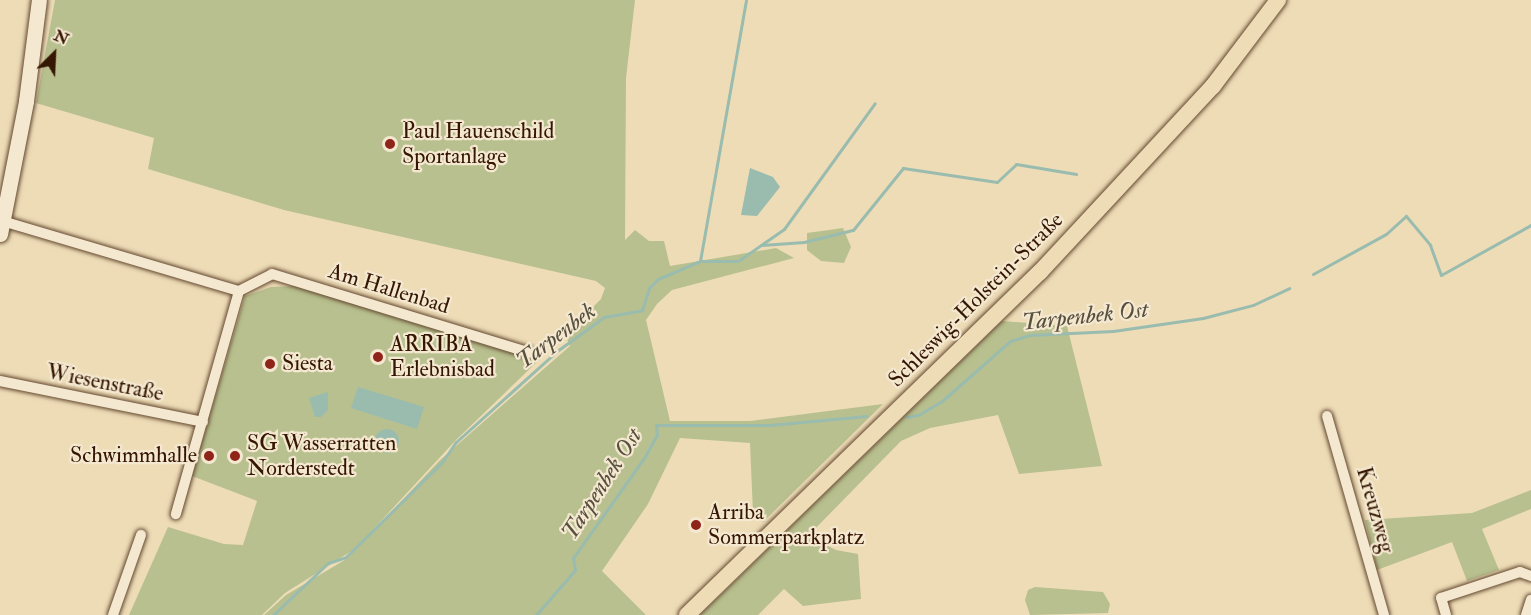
<!DOCTYPE html>
<html>
<head>
<meta charset="utf-8">
<style>
	body { margin:0 }
	#map { position:relative; width:1531px; height:615px; overflow:hidden; background:#eedcb7; font-family:"IM FELL Double Pica",serif }
	div>[style] { position:absolute }
	.green>* { inset:0; background:#b8c08f }
	.water>* { inset:0; background:#99bcaf }
	.round { border-radius:50% }
	.stream>* { height:3px; margin:-1.5px; padding:0 1.5px; transform-origin:1.5px; border-radius:1.5px; background:#99bcaf }
	.roads { filter:drop-shadow(0 0 2px #63482f) drop-shadow(0 0 2px #63482f) }
	.street>* { height:10px; margin:-5px; padding:0 5px; transform-origin:5px; border-radius:5px; background:#f4e8d0 }
	.secondary>* { height:15px; margin:-7.5px; padding:0 7.5px; transform-origin:7.5px; border-radius:7.5px; background:#f4e8d0 }
	.primary>* { height:16px; margin:-8px; padding:0 8px; transform-origin:8px; border-radius:8px; background:#eedcb7 }
	.dots>* { width:16px; height:16px; translate:-50% -50%; box-sizing:border-box; border:3px solid #f4e8d0; border-radius:50% }
	span { translate:-50% -50%; white-space:nowrap; text-align:center; line-height:1.15; -webkit-text-stroke:4.5px #f4e8d0; paint-order:stroke }
	.poi-label { font-size:22px; color:#351602 }
	.left { translate:0 -50%; text-align:left }
	.right { translate:-100% -50%; text-align:right }
	.street-label { font-size:22px; color:#351602 }
	.water-label { font-size:24px; color:#58503f; font-style:italic }
	.north { position:absolute; left:24px; top:24px; width:60px; height:60px; -webkit-text-stroke:4px #f4e8d0; paint-order:stroke; rotate:24deg; font-size:16px; font-weight:700; line-height:24px; text-align:center; color:#351602 }
	.north::after { content:''; display:block; margin:auto; width:21px; height:27px; background:#351602; clip-path:polygon(50% 0,100% 100%,50% 72%,0 100%) }
</style>
</head>
<body>
<div id="map">
	<div class="green">
		<div style="clip-path:polygon(55px 0,635px 0,626px 78px,625px 240px,635px 230px,649px 241px,664px 241px,670px 266px,776px 248px,794px 258px,672px 290px,657px 304px,646px 320px,670px 421px,750px 421px,883px 404px,763px 522px,753px 513px,750px 443px,680px 438px,648px 504px,602px 571px,646px 615px,264px 615px,286px 595px,348px 558px,440px 460px,570px 346px,565px 335px,601px 299px,605px 288px,596px 281px,284px 210px,148px 169px,154px 138px,36px 103px)"></div>
		<div style="clip-path:polygon(843px 228px,851px 247px,844px 263px,821px 261px,807px 250px,807px 233px)"></div>
		<div style="clip-path:polygon(298px 286px,540px 359px,456px 440px,355px 549px,285px 593px,262px 615px,129px 615px,168px 527px,224px 544px,243px 545px,257px 501px,192px 476px,245px 296px,271px 287px)"></div>
		<div style="clip-path:polygon(1002px 321px,1067px 326px,1102px 466px,1019px 474px,998px 415px,930px 428px,901px 441px,808px 536px,836px 550px,858px 554px,861px 599px,803px 606px,784px 589px,758px 615px,700px 615px)"></div>
		<div style="clip-path:polygon(1531px 490px,1531px 509px,1482px 529px,1499px 570px,1467px 581px,1452px 542px,1377px 570px,1365px 520px,1472px 513px)"></div>
		<div style="clip-path:polygon(1035px 587px,1103px 592px,1110px 604px,1108px 613px,1030px 615px,1025px 600px,1028px 590px)"></div>
	</div>
	<div class="water">
		<div style="clip-path:polygon(750px 168px,773px 177px,780px 187px,757px 216px,741px 215px)"></div>
		<div style="clip-path:polygon(358px 387px,424px 407px,417px 429px,351px 408px)"></div>
		<div style="clip-path:polygon(328px 392px,328px 410px,321px 417px,315px 417px,309px 398px)"></div>
		<div class="round" style="left:375px;top:429px;width:24px;height:24px"></div>
	</div>
	<div class="stream">
		<div style="left:761px;top:245px;width:43px;rotate:-4deg"></div>
		<div style="left:804px;top:242px;width:50px;rotate:-13.8deg"></div>
		<div style="left:853px;top:230px;width:80px;rotate:-51.1deg"></div>
		<div style="left:903px;top:168px;width:95px;rotate:8.5deg"></div>
		<div style="left:997px;top:182px;width:26px;rotate:-43deg"></div>
		<div style="left:1016px;top:164px;width:61px;rotate:9.5deg"></div>
		<div style="left:700px;top:261px;width:38px"></div>
		<div style="left:738px;top:261px;width:56px;rotate:-34.8deg"></div>
		<div style="left:784px;top:229px;width:155px;rotate:-54.2deg"></div>
		<div style="left:1313px;top:274px;width:83px;rotate:-28.7deg"></div>
		<div style="left:1386px;top:234px;width:27px;rotate:-42deg"></div>
		<div style="left:1406px;top:216px;width:38px;rotate:50deg"></div>
		<div style="left:1430px;top:245px;width:32px;rotate:70deg"></div>
		<div style="left:1441px;top:275px;width:103px;rotate:-29.1deg"></div>
		<div style="left:907px;top:417px;width:11px;rotate:-10deg"></div>
		<div style="left:918px;top:415px;width:28px;rotate:-30deg"></div>
		<div style="left:942px;top:401px;width:91px;rotate:-41.4deg"></div>
		<div style="left:1010px;top:341px;width:21px;rotate:-17deg"></div>
		<div style="left:1030px;top:335px;width:83px;rotate:-2.8deg"></div>
		<div style="left:1113px;top:331px;width:91px;rotate:-8.2deg"></div>
		<div style="left:1203px;top:318px;width:52px;rotate:-14.6deg"></div>
		<div style="left:1253px;top:305px;width:40px;rotate:-25deg"></div>
		<div style="left:273px;top:615px;width:76px;rotate:-43.4deg"></div>
		<div style="left:328px;top:563px;width:19px;rotate:-18deg"></div>
		<div style="left:346px;top:557px;width:136px;rotate:-44.7deg"></div>
		<div style="left:443px;top:461px;width:23px;rotate:-56deg"></div>
		<div style="left:456px;top:442px;width:136px;rotate:-42deg"></div>
		<div style="left:557px;top:351px;width:58px;rotate:-35.9deg"></div>
		<div style="left:604px;top:317px;width:39px;rotate:-10deg"></div>
		<div style="left:642px;top:310px;width:23px;rotate:-72deg"></div>
		<div style="left:649px;top:288px;width:13px;rotate:-45deg"></div>
		<div style="left:658px;top:279px;width:46px;rotate:-23.2deg"></div>
		<div style="left:700px;top:261px;width:265px;rotate:-80deg"></div>
		<div style="left:536px;top:615px;width:60px;rotate:-49.1deg"></div>
		<div style="left:575px;top:570px;width:12px;rotate:-99deg"></div>
		<div style="left:573px;top:558px;width:123px;rotate:-54.6deg"></div>
		<div style="left:644px;top:458px;width:26px;rotate:-61deg"></div>
		<div style="left:657px;top:435px;width:10px;rotate:-96deg"></div>
		<div style="left:656px;top:425px;width:114px"></div>
		<div style="left:770px;top:425px;width:97px;rotate:-5.3deg"></div>
	</div>
	<div class="roads">
		<div class="street">
			<div style="left:2px;top:221px;width:247px;rotate:16.5deg"></div>
			<div style="left:239px;top:291px;width:232px;rotate:105.8deg"></div>
			<div style="left:239px;top:291px;width:37px;rotate:-27deg"></div>
			<div style="left:272px;top:274px;width:270px;rotate:17deg"></div>
			<div style="left:0;top:381px;width:207px;rotate:11.4deg"></div>
			<div style="left:1327px;top:416px;width:207px;rotate:74deg"></div>
			<div style="left:113px;top:615px;width:85px;rotate:-70.7deg"></div>
			<div style="left:1446px;top:615px;width:18px;rotate:-106deg"></div>
			<div style="left:1441px;top:598px;width:83px;rotate:-18.2deg"></div>
			<div style="left:1520px;top:572px;width:12px;rotate:20deg"></div>
			<div style="left:1526px;top:615px;width:16px;rotate:-72deg"></div>
		</div>
		<div class="secondary">
			<div style="left:0;top:234px;width:136px;rotate:-78.9deg"></div>
			<div style="left:26px;top:101px;width:102px;rotate:-82.7deg"></div>
		</div>
		<div class="primary">
			<div style="left:687px;top:615px;width:492px;rotate:-44.2deg"></div>
			<div style="left:1040px;top:272px;width:254px;rotate:-47.1deg"></div>
			<div style="left:1213px;top:86px;width:108px;rotate:-52.9deg"></div>
		</div>
	</div>
	<div class="dots">
		<div style="left:390px;top:144px;background:#8f2418"></div>
		<div style="left:378px;top:357px;background:#8f2418"></div>
		<div style="left:270px;top:364px;background:#8f2418"></div>
		<div style="left:209px;top:456px;background:#8f2418"></div>
		<div style="left:235px;top:456px;background:#8f2418"></div>
		<div style="left:696px;top:525px;background:#8f2418"></div>
	</div>
	<div class="poi-label">
		<span class="left" style="left:402px;top:144px">Paul Hauenschild<br>Sportanlage</span>
		<span class="left" style="left:390px;top:357px">ARRIBA<br>Erlebnisbad</span>
		<span class="left" style="left:282px;top:364px">Siesta</span>
		<span class="left" style="left:247px;top:456px">SG Wasserratten<br>Norderstedt</span>
		<span class="right" style="left:197px;top:456px">Schwimmhalle</span>
		<span class="left" style="left:708px;top:525px">Arriba<br>Sommerparkplatz</span>
	</div>
	<div class="street-label">
		<span style="left:389px;top:289px;rotate:17deg">Am Hallenbad</span>
		<span style="left:976px;top:300px;rotate:-45deg">Schleswig-Holstein-Straße</span>
		<span style="left:105px;top:383px;rotate:11deg">Wiesenstraße</span>
		<span style="left:1375px;top:510px;rotate:74deg">Kreuzweg</span>
	</div>
	<div class="water-label">
		<span style="left:1085px;top:316px;rotate:-6deg">Tarpenbek Ost</span>
		<span style="left:556px;top:336px;rotate:-37deg">Tarpenbek</span>
		<span style="left:602px;top:484px;rotate:-57deg">Tarpenbek Ost</span>
	</div>
	<div class="north">N</div>
</div>
</body>
</html>
